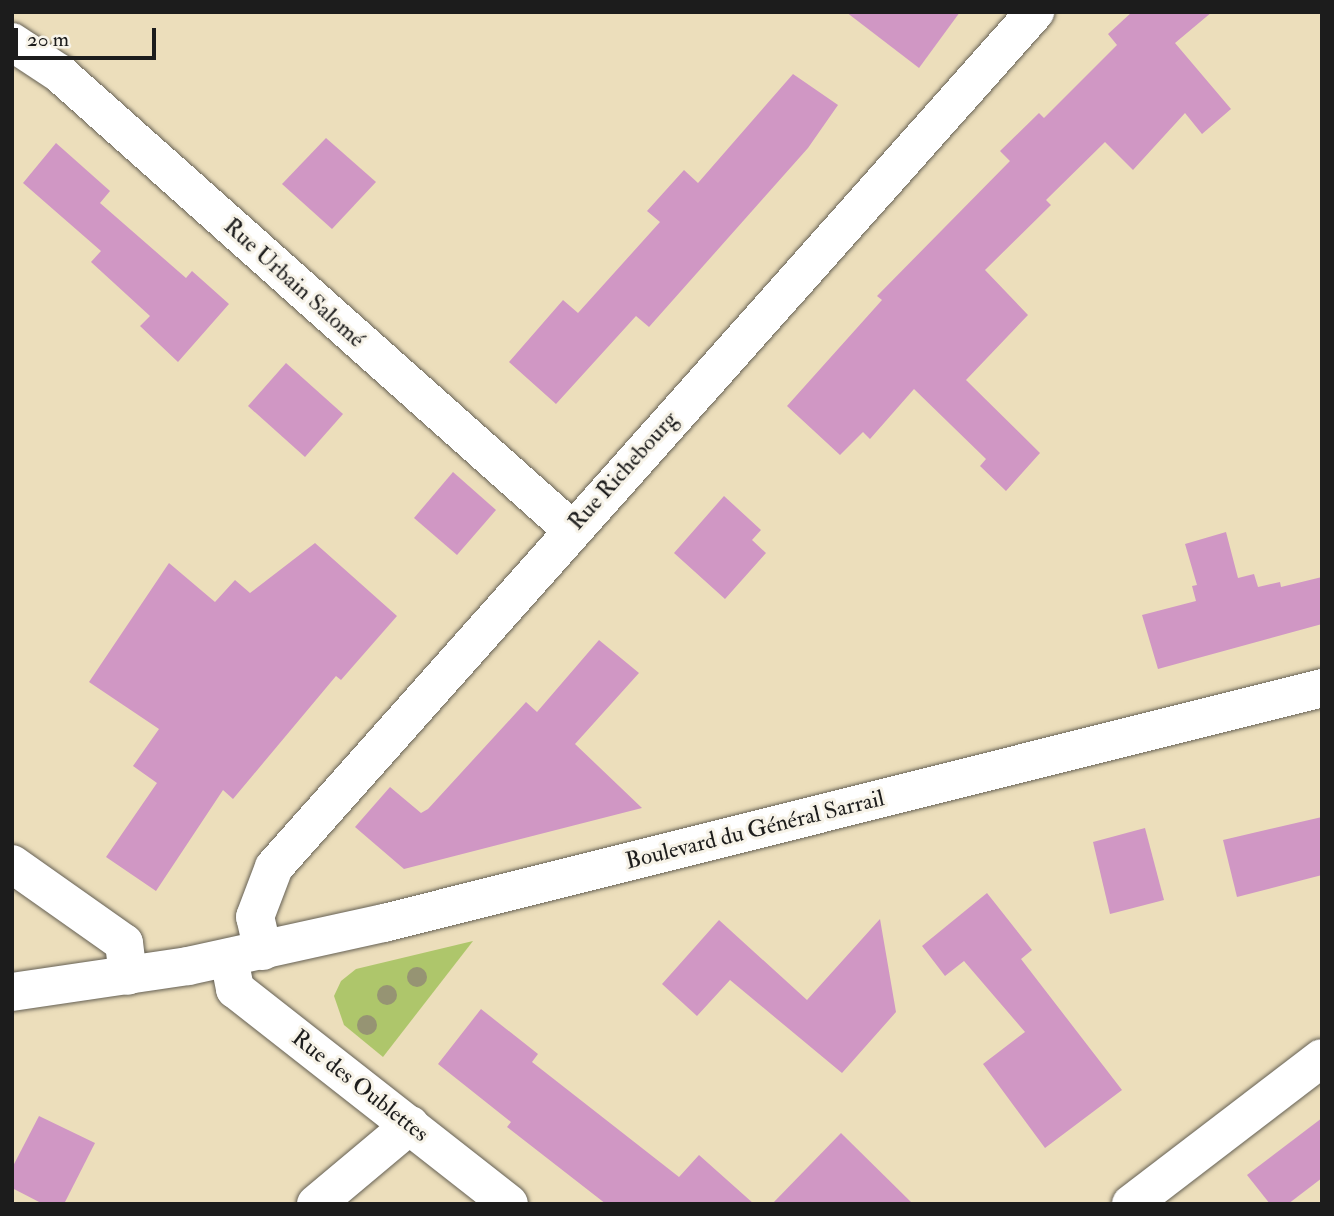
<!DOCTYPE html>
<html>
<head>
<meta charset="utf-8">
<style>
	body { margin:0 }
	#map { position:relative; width:1334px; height:1216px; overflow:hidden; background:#ecdebb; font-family:"IM FELL Double Pica",serif }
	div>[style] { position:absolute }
	.green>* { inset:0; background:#aec66b }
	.building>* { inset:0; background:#d097c4 }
	.roads { filter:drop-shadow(0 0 2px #656054) drop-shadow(0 0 2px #656054) }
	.minor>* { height:38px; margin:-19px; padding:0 19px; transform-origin:19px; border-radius:19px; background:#fff }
	.major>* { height:38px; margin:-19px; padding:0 19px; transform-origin:19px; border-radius:19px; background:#fff }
	.trees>* { width:20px; height:20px; margin:-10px; border-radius:50%; background:#969473 }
	span { translate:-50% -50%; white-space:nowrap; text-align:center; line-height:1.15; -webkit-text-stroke:6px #f7f3e8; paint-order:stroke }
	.street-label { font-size:23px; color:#1c1c1c }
	.frame { position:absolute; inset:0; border:14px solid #1c1c1c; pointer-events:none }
	.scale { position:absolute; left:14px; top:28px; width:142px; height:32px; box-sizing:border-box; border:4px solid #1c1c1c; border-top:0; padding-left:9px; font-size:21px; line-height:24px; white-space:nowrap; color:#1c1c1c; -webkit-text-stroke:5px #f7f3e8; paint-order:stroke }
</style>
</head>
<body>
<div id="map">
	<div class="green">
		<div style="clip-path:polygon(473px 941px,383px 1057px,344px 1025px,334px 996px,341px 981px,356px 969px)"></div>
	</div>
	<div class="building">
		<div style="clip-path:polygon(846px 12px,960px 12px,919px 68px)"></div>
		<div style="clip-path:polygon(1132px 12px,1212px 12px,1175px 43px,1231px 109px,1202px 134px,1185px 113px,1133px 170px,1105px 142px,1046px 200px,1051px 205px,985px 270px,1028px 315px,966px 380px,1040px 453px,1006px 491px,980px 466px,986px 459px,914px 389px,870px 439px,863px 432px,840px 455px,787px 406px,882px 300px,877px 296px,1010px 161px,1000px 151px,1039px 113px,1044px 118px,1117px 45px,1108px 34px)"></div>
		<div style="clip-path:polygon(793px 74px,838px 105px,808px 148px,649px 327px,636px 316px,556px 404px,509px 362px,563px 300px,578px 313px,660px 222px,647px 211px,684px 170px,698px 183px)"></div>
		<div style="clip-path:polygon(326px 138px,376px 182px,332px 229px,282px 184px)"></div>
		<div style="clip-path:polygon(56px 143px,110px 191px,100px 203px,186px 278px,192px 271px,229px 304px,178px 362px,140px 326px,150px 316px,91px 262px,101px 251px,23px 183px)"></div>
		<div style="clip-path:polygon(286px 363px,343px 414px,305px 457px,248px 406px)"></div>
		<div style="clip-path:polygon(453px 472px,496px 510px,457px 555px,414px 518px)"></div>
		<div style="clip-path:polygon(724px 496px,761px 530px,752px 540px,766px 553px,725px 599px,674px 553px)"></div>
		<div style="clip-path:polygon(1226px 532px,1238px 578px,1254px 574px,1258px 587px,1280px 582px,1281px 587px,1322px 577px,1322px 624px,1158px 669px,1142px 615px,1196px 601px,1192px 586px,1197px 585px,1185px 544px)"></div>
		<div style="clip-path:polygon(315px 543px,397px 616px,341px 680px,336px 676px,233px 799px,223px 790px,156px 891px,106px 857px,157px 783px,133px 766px,159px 729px,89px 682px,169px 563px,215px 602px,235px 580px,250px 593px)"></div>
		<div style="clip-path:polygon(599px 640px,639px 673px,575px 744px,642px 808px,404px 869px,355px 827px,390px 787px,421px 813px,428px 809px,526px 702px,537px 712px)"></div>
		<div style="clip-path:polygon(1322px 817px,1322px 875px,1237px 897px,1223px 840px)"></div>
		<div style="clip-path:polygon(1145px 828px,1164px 900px,1110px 914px,1093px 842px)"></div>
		<div style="clip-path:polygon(987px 893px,1032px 950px,1021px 959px,1122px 1090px,1045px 1148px,983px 1064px,1025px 1032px,964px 961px,945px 976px,922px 946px)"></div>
		<div style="clip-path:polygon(880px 919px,896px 1012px,842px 1073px,730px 980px,697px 1016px,662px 984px,719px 920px,807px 1000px)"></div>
		<div style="clip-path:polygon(481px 1009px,538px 1054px,532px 1062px,679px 1177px,699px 1155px,754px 1204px,606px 1204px,507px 1127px,511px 1122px,438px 1064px)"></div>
		<div style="clip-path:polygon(39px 1116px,95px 1143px,64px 1204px,43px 1204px,12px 1188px,12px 1168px)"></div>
		<div style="clip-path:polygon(1322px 1118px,1322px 1178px,1288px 1204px,1270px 1204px,1247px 1175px)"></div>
		<div style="clip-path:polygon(841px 1133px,913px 1204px,772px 1204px)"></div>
	</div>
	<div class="roads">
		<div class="minor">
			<div style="left:12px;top:42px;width:56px;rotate:33.4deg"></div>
			<div style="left:59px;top:73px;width:686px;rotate:41.69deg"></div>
			<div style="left:12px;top:864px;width:137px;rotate:35.2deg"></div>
			<div style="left:124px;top:943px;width:33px;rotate:83deg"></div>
			<div style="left:263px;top:951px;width:35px;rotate:-103deg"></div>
			<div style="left:255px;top:917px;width:53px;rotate:-69.2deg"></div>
			<div style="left:274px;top:867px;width:1145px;rotate:-48.33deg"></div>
			<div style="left:229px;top:958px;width:32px;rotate:79deg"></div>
			<div style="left:235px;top:989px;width:348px;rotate:38.1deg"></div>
			<div style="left:316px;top:1204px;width:123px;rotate:-40deg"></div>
			<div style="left:1131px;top:1204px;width:240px;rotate:-37.4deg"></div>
		</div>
		<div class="major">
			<div style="left:12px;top:992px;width:178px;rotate:-8.4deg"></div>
			<div style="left:188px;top:966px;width:201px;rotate:-12.4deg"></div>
			<div style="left:384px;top:923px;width:967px;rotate:-14.06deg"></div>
		</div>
	</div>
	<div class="trees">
		<div style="left:417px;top:977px"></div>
		<div style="left:387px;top:995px"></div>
		<div style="left:367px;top:1025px"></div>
	</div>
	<div class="street-label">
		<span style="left:294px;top:283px;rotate:42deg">Rue Urbain Salomé</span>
		<span style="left:623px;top:471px;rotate:-48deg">Rue Richebourg</span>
		<span style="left:755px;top:830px;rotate:-14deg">Boulevard du Général Sarrail</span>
		<span style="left:360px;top:1086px;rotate:38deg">Rue des Oublettes</span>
	</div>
	<div class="frame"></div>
	<div class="scale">20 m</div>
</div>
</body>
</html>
